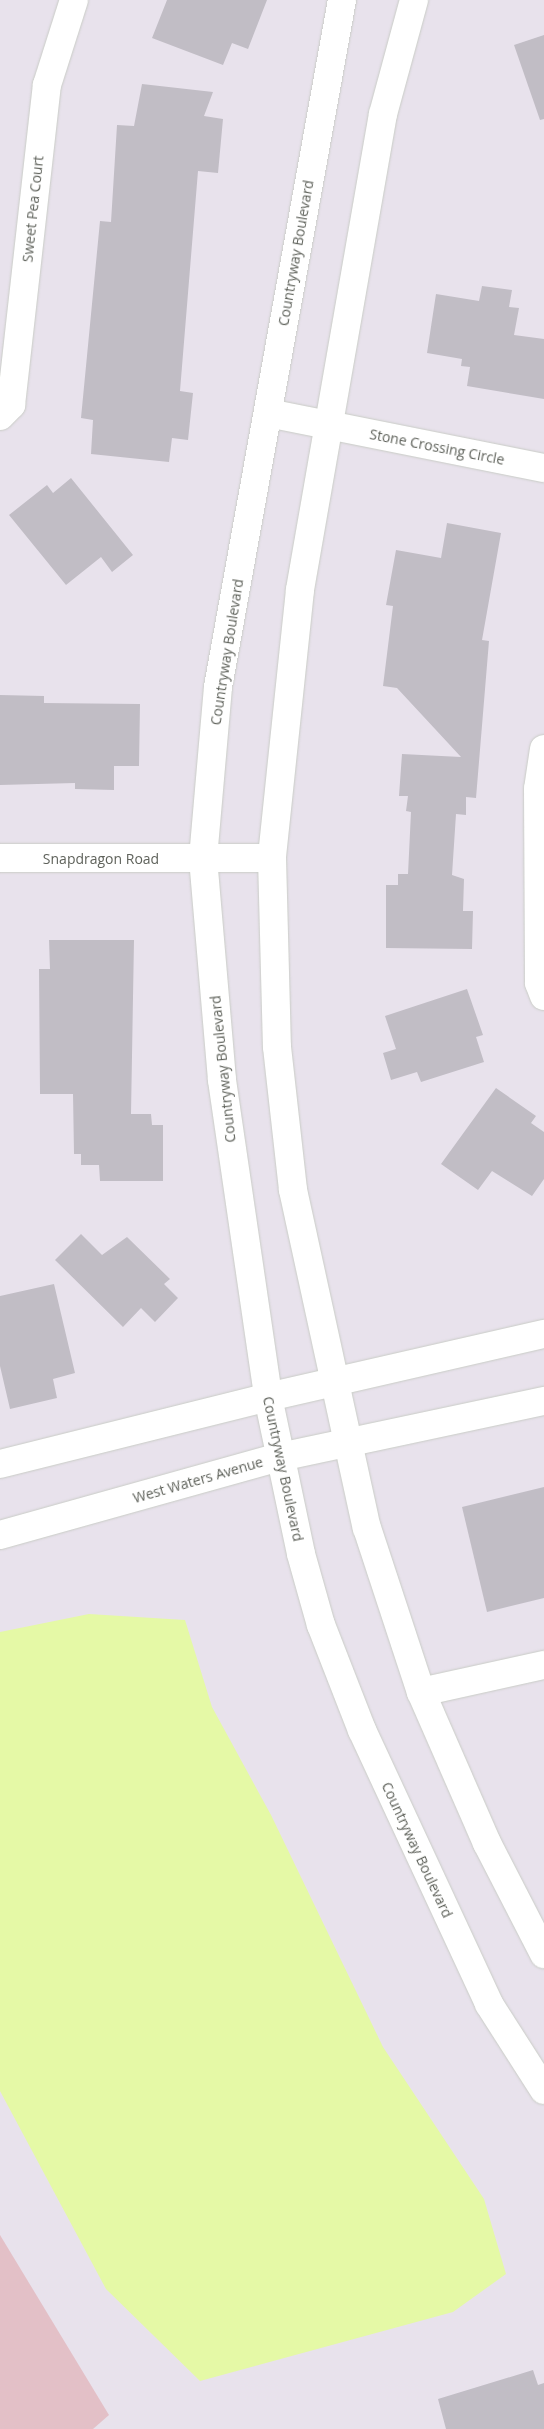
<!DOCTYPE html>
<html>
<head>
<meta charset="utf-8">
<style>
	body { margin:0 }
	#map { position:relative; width:544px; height:2429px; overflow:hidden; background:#e8e2ec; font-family:"Open Sans",sans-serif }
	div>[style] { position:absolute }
	.green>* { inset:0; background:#e3c0c7 }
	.water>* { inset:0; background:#e5f9a6 }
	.building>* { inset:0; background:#c1bdc5 }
	.roads { filter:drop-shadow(0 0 1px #c9ccc6) drop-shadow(0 0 1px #c9ccc6) }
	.minor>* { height:28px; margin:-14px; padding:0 14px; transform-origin:14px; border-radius:14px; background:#fff }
	.tertiary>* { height:28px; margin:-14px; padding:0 14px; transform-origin:14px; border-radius:14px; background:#fff }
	span { translate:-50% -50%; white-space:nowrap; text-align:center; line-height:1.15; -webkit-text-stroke:4px #fff; paint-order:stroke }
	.street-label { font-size:14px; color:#5f625b }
</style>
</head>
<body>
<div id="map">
	<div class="green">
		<div style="clip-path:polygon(0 2235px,109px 2415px,93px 2429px,0 2429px)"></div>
	</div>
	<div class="water">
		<div style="clip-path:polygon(89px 1614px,185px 1620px,212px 1707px,271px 1815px,383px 2047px,484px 2199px,506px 2274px,453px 2312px,200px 2381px,106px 2289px,0 2091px,0 1632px)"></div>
	</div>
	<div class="building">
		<div style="clip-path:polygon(167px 0,267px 0,248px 49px,232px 43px,223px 65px,152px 38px)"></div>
		<div style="clip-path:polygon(544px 35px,544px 119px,540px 120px,514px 45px)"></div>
		<div style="clip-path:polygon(142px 84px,213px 92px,204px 116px,223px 119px,218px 173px,198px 171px,180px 391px,193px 393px,188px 440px,172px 438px,169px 462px,91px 454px,93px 420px,81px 418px,100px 221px,111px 222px,117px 125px,134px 126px)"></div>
		<div style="clip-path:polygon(482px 286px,512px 290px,509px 307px,519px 308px,514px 335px,544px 339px,544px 399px,467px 386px,470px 367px,461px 366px,462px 359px,427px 353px,436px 294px,479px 301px)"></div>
		<div style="clip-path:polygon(71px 478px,133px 555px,112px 572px,101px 557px,66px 585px,9px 515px,47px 485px,53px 493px)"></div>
		<div style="clip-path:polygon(447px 523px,501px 533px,482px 640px,489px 641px,476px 798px,466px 797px,466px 815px,456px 814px,452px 875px,464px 879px,463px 911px,473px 911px,472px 949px,386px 948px,386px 885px,398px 885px,398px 874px,408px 874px,411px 812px,406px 811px,408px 796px,399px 796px,402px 754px,461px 757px,397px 688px,383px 686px,393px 606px,386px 605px,396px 550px,441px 558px)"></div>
		<div style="clip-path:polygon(0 695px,44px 696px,44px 703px,140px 704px,139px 766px,114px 766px,114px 790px,75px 789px,75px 783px,0 785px)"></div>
		<div style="clip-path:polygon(49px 940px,134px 940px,131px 1114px,151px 1114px,152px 1125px,163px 1125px,163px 1181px,100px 1181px,99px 1165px,81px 1165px,81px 1154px,74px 1154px,73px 1094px,40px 1094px,39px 969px,50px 969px)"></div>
		<div style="clip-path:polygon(467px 989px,483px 1035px,476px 1037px,484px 1062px,421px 1082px,417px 1072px,391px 1080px,383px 1053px,396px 1049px,385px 1016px)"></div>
		<div style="clip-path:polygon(496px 1088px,536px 1116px,531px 1123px,544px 1132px,544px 1179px,532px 1196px,492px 1171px,478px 1190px,441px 1164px)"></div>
		<div style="clip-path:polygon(81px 1234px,102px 1255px,127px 1237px,170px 1279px,164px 1284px,178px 1298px,155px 1322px,141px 1308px,123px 1327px,55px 1260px)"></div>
		<div style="clip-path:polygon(54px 1284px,75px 1373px,53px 1379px,57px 1398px,10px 1409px,0 1366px,0 1296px)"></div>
		<div style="clip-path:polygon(544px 1487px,544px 1598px,487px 1612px,462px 1507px)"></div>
		<div style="clip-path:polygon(533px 2370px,538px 2385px,544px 2383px,544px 2429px,446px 2429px,438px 2399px)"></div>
	</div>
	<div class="roads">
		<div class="minor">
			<div style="left:268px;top:413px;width:281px;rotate:11.3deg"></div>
			<div style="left:0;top:416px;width:16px;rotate:-45deg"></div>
			<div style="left:11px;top:405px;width:322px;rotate:-83.6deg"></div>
			<div style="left:47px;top:85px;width:89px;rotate:-72.4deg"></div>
			<div style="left:544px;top:749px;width:40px;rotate:98.5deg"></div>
			<div style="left:538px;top:789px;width:194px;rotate:89.7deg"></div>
			<div style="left:539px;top:983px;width:14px;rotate:69deg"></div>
			<div style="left:0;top:858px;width:272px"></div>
			<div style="left:268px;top:1397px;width:283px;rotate:-12.9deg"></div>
			<div style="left:280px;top:1457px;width:270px;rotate:-12deg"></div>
			<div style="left:421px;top:1692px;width:126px;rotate:-12.4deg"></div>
		</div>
		<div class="tertiary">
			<div style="left:342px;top:0;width:698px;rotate:100.23deg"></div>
			<div style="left:218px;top:687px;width:172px;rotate:95deg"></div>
			<div style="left:203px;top:858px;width:223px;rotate:85.1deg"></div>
			<div style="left:222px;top:1080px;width:320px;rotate:81.7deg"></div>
			<div style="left:268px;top:1397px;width:160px;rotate:78.1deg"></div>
			<div style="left:301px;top:1554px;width:74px;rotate:74.3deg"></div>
			<div style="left:321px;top:1625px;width:113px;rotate:68.7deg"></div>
			<div style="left:362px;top:1730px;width:302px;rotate:65.1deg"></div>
			<div style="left:489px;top:2004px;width:102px;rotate:57.4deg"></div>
			<div style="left:414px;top:0;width:118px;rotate:105.2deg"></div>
			<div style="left:383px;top:114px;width:483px;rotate:99.9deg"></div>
			<div style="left:300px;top:590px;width:269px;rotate:96deg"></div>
			<div style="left:272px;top:858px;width:189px;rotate:88.5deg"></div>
			<div style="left:277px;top:1047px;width:144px;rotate:83.6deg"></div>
			<div style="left:293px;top:1190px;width:346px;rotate:77.7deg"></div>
			<div style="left:367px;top:1528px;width:173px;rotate:71.8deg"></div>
			<div style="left:421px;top:1692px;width:165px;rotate:66.4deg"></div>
			<div style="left:487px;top:1843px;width:125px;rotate:62.8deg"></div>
			<div style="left:0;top:1464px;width:276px;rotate:-14deg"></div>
			<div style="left:0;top:1535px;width:291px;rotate:-15.6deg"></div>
		</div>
	</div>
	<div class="street-label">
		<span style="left:33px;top:209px;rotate:-84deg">Sweet Pea Court</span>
		<span style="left:296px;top:253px;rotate:-80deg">Countryway Boulevard</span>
		<span style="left:437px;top:447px;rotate:11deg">Stone Crossing Circle</span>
		<span style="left:227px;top:652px;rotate:-81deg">Countryway Boulevard</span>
		<span style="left:101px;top:859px">Snapdragon Road</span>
		<span style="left:223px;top:1069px;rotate:-96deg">Countryway Boulevard</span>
		<span style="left:283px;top:1469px;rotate:78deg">Countryway Boulevard</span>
		<span style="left:198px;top:1480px;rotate:-16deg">West Waters Avenue</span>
		<span style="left:417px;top:1850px;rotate:65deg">Countryway Boulevard</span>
	</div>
</div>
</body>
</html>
